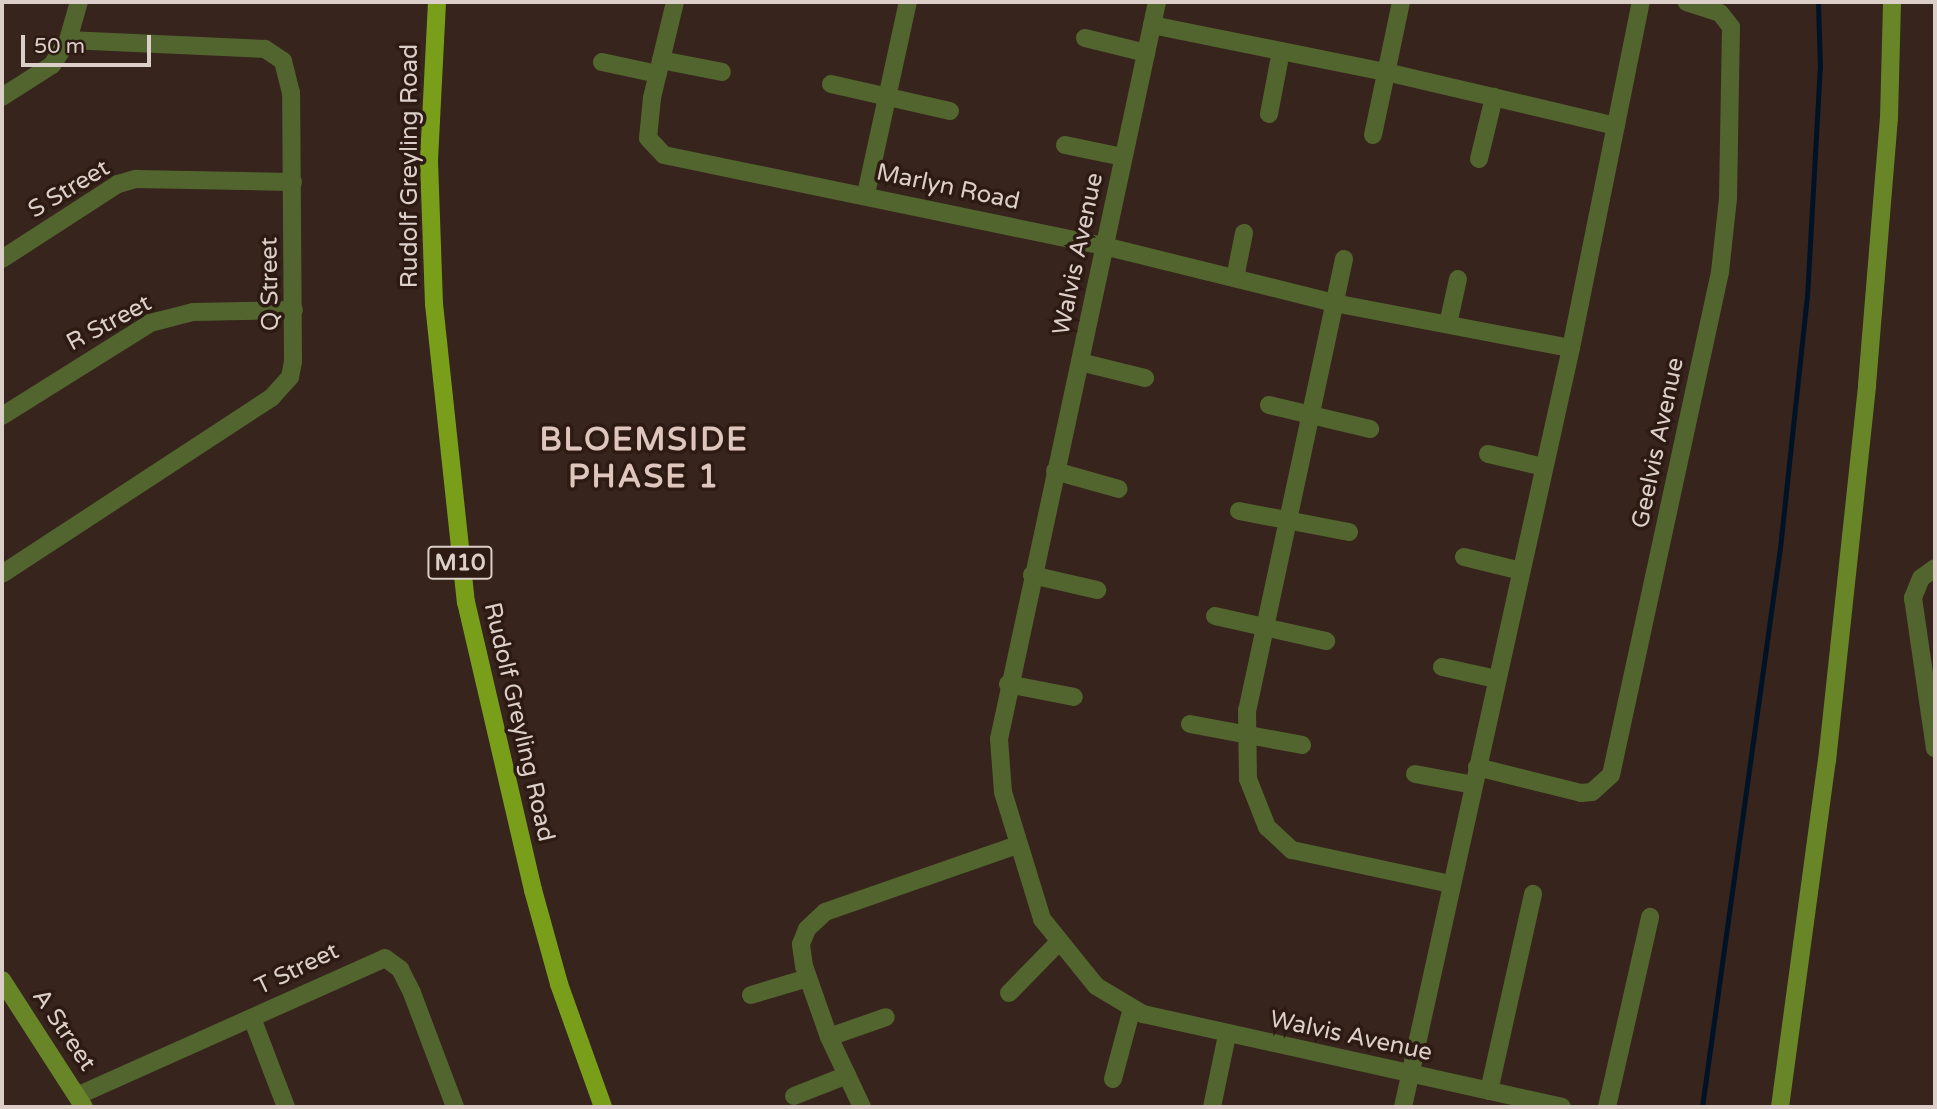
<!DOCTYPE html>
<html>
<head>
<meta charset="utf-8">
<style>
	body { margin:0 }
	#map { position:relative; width:1937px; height:1109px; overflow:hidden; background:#37241d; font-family:"Varela Round",sans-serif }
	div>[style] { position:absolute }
	.stream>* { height:5px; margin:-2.5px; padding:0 2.5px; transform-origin:2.5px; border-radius:2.5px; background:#001326 }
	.street>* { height:18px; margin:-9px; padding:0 9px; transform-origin:9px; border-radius:9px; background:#52652e }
	.secondary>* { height:18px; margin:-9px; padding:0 9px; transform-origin:9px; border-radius:9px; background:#688628 }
	.primary>* { height:18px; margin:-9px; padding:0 9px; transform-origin:9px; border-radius:9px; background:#799f1a }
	span { translate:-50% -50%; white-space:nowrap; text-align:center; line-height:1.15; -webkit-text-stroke:7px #2c1a13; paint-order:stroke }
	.shield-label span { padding:2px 5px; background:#2c1a13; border:2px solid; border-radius:5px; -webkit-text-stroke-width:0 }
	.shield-label { font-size:23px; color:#dccfca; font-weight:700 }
	.street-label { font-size:24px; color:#dccfca }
	.district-label { font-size:32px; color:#dfc6bc; font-weight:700; letter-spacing:2px }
	.frame { position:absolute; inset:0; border:4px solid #dccfca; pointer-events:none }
	.scale { position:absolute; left:21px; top:35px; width:130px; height:32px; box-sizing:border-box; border:4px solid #dccfca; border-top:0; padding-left:9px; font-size:21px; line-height:24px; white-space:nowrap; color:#dccfca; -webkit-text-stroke:5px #2c1a13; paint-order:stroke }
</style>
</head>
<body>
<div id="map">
	<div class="stream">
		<div style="left:1702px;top:1107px;width:564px;rotate:-82.06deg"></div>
		<div style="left:1780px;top:548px;width:252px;rotate:-83.9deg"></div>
		<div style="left:1807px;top:297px;width:230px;rotate:-86.8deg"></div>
		<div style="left:1820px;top:67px;width:65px;rotate:-91.8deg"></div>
	</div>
	<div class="street">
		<div style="left:675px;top:2px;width:99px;rotate:103.5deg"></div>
		<div style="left:652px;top:98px;width:40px;rotate:95.7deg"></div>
		<div style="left:648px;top:138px;width:23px;rotate:47deg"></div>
		<div style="left:664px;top:155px;width:449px;rotate:11.7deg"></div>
		<div style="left:1104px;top:246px;width:237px;rotate:13.9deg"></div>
		<div style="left:1334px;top:303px;width:241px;rotate:10.8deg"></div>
		<div style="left:1157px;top:2px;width:754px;rotate:102.1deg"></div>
		<div style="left:999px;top:739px;width:53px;rotate:85.7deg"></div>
		<div style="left:1003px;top:792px;width:133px;rotate:72.9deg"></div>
		<div style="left:1042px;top:919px;width:86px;rotate:51.1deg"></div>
		<div style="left:1096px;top:986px;width:55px;rotate:30.8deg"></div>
		<div style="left:1143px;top:1014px;width:429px;rotate:12.5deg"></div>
		<div style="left:1152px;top:25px;width:239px;rotate:11.4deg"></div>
		<div style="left:1386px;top:72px;width:236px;rotate:13.2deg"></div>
		<div style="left:1085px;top:38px;width:63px;rotate:13.8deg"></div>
		<div style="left:661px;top:60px;width:62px;rotate:11.1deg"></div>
		<div style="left:602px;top:62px;width:57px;rotate:12.1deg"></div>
		<div style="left:831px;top:84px;width:122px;rotate:12.8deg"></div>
		<div style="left:2px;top:97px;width:59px;rotate:-32.6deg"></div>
		<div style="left:52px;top:65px;width:30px;rotate:-57deg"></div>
		<div style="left:68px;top:40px;width:40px;rotate:-74deg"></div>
		<div style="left:1269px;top:114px;width:64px;rotate:-79.2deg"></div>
		<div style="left:1373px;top:135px;width:136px;rotate:-78.1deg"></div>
		<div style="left:1065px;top:145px;width:59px;rotate:11.7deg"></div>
		<div style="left:1479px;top:159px;width:64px;rotate:-76.4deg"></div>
		<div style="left:866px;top:194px;width:197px;rotate:-77.7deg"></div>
		<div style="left:2px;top:259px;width:138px;rotate:-32.9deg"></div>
		<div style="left:118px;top:184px;width:19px;rotate:-16deg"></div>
		<div style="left:136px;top:179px;width:157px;rotate:1.1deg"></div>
		<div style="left:1344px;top:259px;width:461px;rotate:102.1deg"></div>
		<div style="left:1247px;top:710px;width:69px;rotate:89.2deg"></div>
		<div style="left:1248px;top:779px;width:52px;rotate:68.4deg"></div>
		<div style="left:1267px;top:827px;width:34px;rotate:43deg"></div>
		<div style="left:1292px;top:850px;width:162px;rotate:12.1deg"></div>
		<div style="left:1235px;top:278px;width:46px;rotate:-78.7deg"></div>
		<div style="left:1448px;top:324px;width:46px;rotate:-77.5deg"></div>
		<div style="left:1080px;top:362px;width:67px;rotate:13.8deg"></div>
		<div style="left:1269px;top:405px;width:104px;rotate:13.4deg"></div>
		<div style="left:2px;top:416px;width:175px;rotate:-32.1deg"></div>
		<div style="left:150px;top:323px;width:44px;rotate:-14.3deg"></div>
		<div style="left:193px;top:312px;width:101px;rotate:-1.1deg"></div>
		<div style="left:1488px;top:454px;width:57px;rotate:13.1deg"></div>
		<div style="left:1055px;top:471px;width:66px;rotate:15.7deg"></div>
		<div style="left:1239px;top:511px;width:112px;rotate:10.8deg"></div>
		<div style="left:1464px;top:557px;width:59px;rotate:13.8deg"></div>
		<div style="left:1935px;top:568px;width:17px;rotate:144deg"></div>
		<div style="left:1921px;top:578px;width:22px;rotate:112deg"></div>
		<div style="left:1913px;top:598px;width:152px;rotate:81.7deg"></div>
		<div style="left:2px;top:574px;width:323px;rotate:-33.2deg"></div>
		<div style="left:272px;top:397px;width:27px;rotate:-48deg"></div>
		<div style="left:290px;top:377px;width:15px;rotate:-79deg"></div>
		<div style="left:293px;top:362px;width:269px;rotate:-90.4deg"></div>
		<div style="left:291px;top:93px;width:33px;rotate:-104deg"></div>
		<div style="left:283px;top:61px;width:22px;rotate:-146deg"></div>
		<div style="left:265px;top:49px;width:197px;rotate:-177.4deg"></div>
		<div style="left:1032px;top:575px;width:67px;rotate:13deg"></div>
		<div style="left:1215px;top:616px;width:114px;rotate:12.7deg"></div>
		<div style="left:1442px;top:667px;width:55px;rotate:12.5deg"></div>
		<div style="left:1008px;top:684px;width:67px;rotate:11.1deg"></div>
		<div style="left:1190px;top:724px;width:114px;rotate:10.6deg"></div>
		<div style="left:1477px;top:767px;width:107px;rotate:14deg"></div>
		<div style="left:1581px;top:793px;width:11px;rotate:-5deg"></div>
		<div style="left:1592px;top:792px;width:25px;rotate:-42deg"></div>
		<div style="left:1611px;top:775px;width:515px;rotate:-77.77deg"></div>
		<div style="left:1720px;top:272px;width:74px;rotate:-83.8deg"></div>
		<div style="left:1728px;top:198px;width:171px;rotate:-89deg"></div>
		<div style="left:1731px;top:27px;width:18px;rotate:-128deg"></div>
		<div style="left:1720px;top:13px;width:35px;rotate:-162deg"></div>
		<div style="left:1415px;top:774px;width:59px;rotate:10.7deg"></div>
		<div style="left:1009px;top:993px;width:71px;rotate:-45.6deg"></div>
		<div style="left:751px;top:995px;width:59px;rotate:-16.6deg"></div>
		<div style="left:252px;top:1018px;width:95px;rotate:69.1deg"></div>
		<div style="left:829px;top:1037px;width:60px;rotate:-19.3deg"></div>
		<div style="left:1113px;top:1079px;width:73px;rotate:-75deg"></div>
		<div style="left:1489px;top:1091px;width:202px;rotate:-77.4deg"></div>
		<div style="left:79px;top:1095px;width:335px;rotate:-24.1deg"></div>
		<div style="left:385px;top:958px;width:19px;rotate:36deg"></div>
		<div style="left:400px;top:969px;width:27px;rotate:63deg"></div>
		<div style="left:412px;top:993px;width:122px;rotate:69.3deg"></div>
		<div style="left:794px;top:1096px;width:57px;rotate:-21.6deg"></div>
		<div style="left:862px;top:1107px;width:77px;rotate:-115.2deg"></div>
		<div style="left:829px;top:1037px;width:75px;rotate:-109.4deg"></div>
		<div style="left:804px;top:966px;width:22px;rotate:-98deg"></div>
		<div style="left:801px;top:944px;width:16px;rotate:-68deg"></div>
		<div style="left:807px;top:929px;width:25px;rotate:-43deg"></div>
		<div style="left:825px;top:912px;width:203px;rotate:-19.2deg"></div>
		<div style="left:1212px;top:1107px;width:74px;rotate:-78.2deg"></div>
		<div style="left:1403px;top:1107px;width:777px;rotate:-77.52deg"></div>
		<div style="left:1571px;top:348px;width:353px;rotate:-78.6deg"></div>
		<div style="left:1607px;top:1107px;width:195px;rotate:-77.2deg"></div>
	</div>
	<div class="secondary">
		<div style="left:2px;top:980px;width:151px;rotate:57.2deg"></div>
		<div style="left:1780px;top:1107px;width:349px;rotate:-82.3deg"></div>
		<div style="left:1827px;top:761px;width:378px;rotate:-83.9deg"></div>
		<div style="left:1867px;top:385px;width:268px;rotate:-85.3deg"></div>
		<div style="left:1889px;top:118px;width:116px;rotate:-88.5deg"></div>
	</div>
	<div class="primary">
		<div style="left:437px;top:2px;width:159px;rotate:92.9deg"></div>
		<div style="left:429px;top:161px;width:143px;rotate:88deg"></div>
		<div style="left:434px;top:304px;width:300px;rotate:83.9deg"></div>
		<div style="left:466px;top:602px;width:296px;rotate:76.9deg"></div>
		<div style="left:533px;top:890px;width:98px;rotate:74.5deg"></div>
		<div style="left:559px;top:984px;width:131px;rotate:70.3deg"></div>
	</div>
	<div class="shield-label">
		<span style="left:460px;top:563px">M10</span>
	</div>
	<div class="street-label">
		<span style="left:410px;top:166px;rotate:-90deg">Rudolf Greyling Road</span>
		<span style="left:948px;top:187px;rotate:12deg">Marlyn Road</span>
		<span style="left:69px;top:189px;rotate:-31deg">S Street</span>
		<span style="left:1078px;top:254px;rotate:-78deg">Walvis Avenue</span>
		<span style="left:270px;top:284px;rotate:-91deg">Q Street</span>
		<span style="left:109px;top:323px;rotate:-28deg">R Street</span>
		<span style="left:1658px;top:443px;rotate:-78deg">Geelvis Avenue</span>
		<span style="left:519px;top:722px;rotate:77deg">Rudolf Greyling Road</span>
		<span style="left:297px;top:969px;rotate:-26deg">T Street</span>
		<span style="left:64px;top:1030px;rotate:56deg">A Street</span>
		<span style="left:1351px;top:1036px;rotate:12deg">Walvis Avenue</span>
	</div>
	<div class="district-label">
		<span style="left:644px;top:459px">BLOEMSIDE<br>PHASE 1</span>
	</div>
	<div class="frame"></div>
	<div class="scale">50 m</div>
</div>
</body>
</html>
